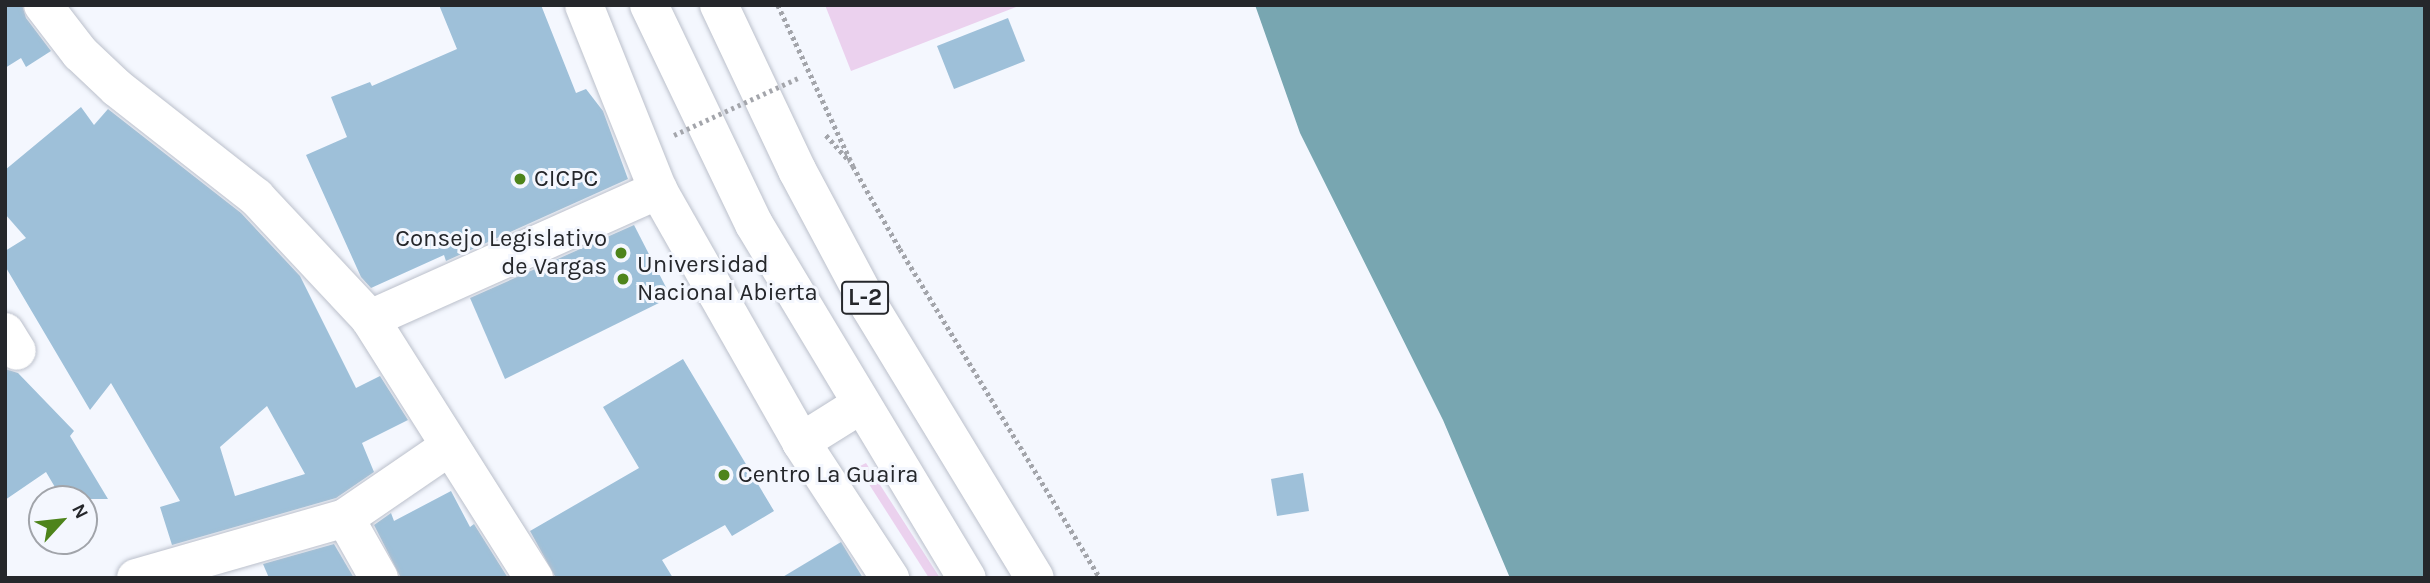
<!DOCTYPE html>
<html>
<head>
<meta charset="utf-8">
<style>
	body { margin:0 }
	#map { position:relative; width:2430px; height:583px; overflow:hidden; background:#f4f7fe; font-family:Karla,sans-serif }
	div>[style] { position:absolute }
	.green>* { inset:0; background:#ebd1ee }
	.water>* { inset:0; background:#78a6b1 }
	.building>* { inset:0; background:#9ec0d9 }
	.path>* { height:4.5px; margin-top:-2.25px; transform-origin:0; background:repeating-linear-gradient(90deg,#a3a5ab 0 3.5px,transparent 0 7px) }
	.roads { filter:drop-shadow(0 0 2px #bbc0cb) drop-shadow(0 0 2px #bbc0cb) }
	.minor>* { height:38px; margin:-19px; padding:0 19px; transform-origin:19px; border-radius:19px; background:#fff }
	.primary>* { height:38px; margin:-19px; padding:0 19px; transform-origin:19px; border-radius:19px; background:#fff }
	.path-bridge>* { height:4.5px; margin-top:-2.25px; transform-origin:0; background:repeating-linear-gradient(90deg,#a3a5ab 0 3.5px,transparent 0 7px) }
	.dots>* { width:19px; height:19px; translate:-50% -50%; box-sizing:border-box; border:4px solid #f4f7fe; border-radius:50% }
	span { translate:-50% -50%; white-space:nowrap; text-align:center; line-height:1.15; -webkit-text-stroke:6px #f4f7fe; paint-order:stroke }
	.shield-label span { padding:2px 5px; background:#f4f7fe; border:2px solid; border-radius:5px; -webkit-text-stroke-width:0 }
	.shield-label { font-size:23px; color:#25272b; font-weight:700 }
	.poi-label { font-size:24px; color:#25272b }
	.left { translate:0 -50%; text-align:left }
	.right { translate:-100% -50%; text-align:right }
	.frame { position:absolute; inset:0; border:7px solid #25272b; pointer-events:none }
	.north { position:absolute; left:28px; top:485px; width:70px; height:70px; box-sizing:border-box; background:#f4f7fe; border:2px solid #a1a4aa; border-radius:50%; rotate:63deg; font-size:19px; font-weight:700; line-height:28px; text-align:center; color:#25272b }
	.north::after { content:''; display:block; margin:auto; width:24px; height:32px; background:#4e841b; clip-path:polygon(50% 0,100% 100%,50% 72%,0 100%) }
</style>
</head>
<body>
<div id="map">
	<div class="green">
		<div style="clip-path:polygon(825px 5px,1021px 5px,851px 71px)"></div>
		<div style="clip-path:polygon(866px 463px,940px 578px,929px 578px,858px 467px)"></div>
	</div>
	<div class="water">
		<div style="clip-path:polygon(1255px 5px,2425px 5px,2425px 578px,1510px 578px,1443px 420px,1300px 133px)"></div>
	</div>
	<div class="building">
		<div style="clip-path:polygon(5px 5px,22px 5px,26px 18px,51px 51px,26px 67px,21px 58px,5px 68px)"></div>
		<div style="clip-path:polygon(439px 5px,541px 5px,576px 93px,586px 89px,603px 111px,628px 179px,446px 261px,444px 255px,371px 288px,361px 277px,306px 155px,347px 137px,331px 97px,370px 82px,372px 86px,457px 49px)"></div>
		<div style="clip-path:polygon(1008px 18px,1025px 61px,954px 89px,937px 46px)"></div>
		<div style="clip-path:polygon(evenodd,81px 107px,94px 125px,108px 109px,241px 213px,300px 276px,356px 388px,380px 376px,408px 420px,362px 443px,374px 472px,336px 498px,172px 545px,160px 507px,180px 501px,111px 383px,90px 410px,5px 266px,5px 251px,26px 238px,5px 214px,5px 170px,81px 107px,267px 406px,305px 474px,235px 496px,220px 447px,267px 406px)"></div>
		<div style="clip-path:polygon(634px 225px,671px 297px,505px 379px,470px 298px)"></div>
		<div style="clip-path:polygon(683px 359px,774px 511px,732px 536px,725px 525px,662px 560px,673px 578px,556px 578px,530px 531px,639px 468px,603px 407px)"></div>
		<div style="clip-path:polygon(5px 369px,18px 373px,74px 431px,70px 436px,108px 499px,62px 499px,46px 472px,5px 500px)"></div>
		<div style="clip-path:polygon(1303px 473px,1309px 511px,1277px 516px,1271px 479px)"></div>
		<div style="clip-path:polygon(451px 491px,470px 527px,474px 524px,508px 578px,401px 578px,374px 525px,391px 513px,394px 521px)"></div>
		<div style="clip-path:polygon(841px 542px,863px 578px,781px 578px)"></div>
		<div style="clip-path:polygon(334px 544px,354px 578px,269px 578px,263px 564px)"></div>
	</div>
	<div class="path">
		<div style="left:778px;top:5px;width:178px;rotate:65deg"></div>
		<div style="left:853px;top:166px;width:95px;rotate:60.5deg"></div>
		<div style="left:900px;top:249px;width:385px;rotate:58.7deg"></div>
		<div style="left:826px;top:135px;width:36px;rotate:48deg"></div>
	</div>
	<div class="roads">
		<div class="minor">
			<div style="left:43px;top:5px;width:61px;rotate:52.4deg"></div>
			<div style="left:80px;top:53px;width:51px;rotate:43.4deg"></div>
			<div style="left:117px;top:88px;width:177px;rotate:38.1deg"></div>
			<div style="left:256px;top:197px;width:167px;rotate:46.9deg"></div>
			<div style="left:370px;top:319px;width:307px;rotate:57.7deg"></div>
			<div style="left:584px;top:5px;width:199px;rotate:68.2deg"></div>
			<div style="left:658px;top:190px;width:290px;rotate:60.4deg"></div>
			<div style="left:801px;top:442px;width:163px;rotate:56.8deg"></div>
			<div style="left:370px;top:319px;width:316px;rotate:-24.1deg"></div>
			<div style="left:5px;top:332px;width:22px;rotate:58deg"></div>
			<div style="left:801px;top:442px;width:70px;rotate:-32.1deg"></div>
			<div style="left:345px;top:518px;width:69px;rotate:60.5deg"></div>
			<div style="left:136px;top:578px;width:217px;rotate:-16deg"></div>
			<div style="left:345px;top:518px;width:127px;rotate:-34.4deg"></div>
		</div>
		<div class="primary">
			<div style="left:649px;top:5px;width:243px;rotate:64.4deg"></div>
			<div style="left:754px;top:224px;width:413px;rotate:59deg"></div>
			<div style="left:719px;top:5px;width:183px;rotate:64.7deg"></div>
			<div style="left:797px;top:170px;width:155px;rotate:61.9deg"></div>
			<div style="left:870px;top:307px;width:317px;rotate:58.7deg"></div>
		</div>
	</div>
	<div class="path-bridge">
		<div style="left:674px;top:135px;width:136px;rotate:-24.7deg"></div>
	</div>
	<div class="dots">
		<div style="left:520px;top:179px;background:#4e841b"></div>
		<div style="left:621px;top:253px;background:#4e841b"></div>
		<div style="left:623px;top:279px;background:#4e841b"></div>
		<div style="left:724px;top:475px;background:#4e841b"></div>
	</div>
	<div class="shield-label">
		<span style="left:865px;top:298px">L-2</span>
	</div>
	<div class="poi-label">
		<span class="left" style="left:534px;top:179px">CICPC</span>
		<span class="right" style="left:607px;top:253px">Consejo Legislativo<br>de Vargas</span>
		<span class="left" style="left:637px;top:279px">Universidad<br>Nacional Abierta</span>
		<span class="left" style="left:738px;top:475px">Centro La Guaira</span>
	</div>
	<div class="frame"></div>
	<div class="north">N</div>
</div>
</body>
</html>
